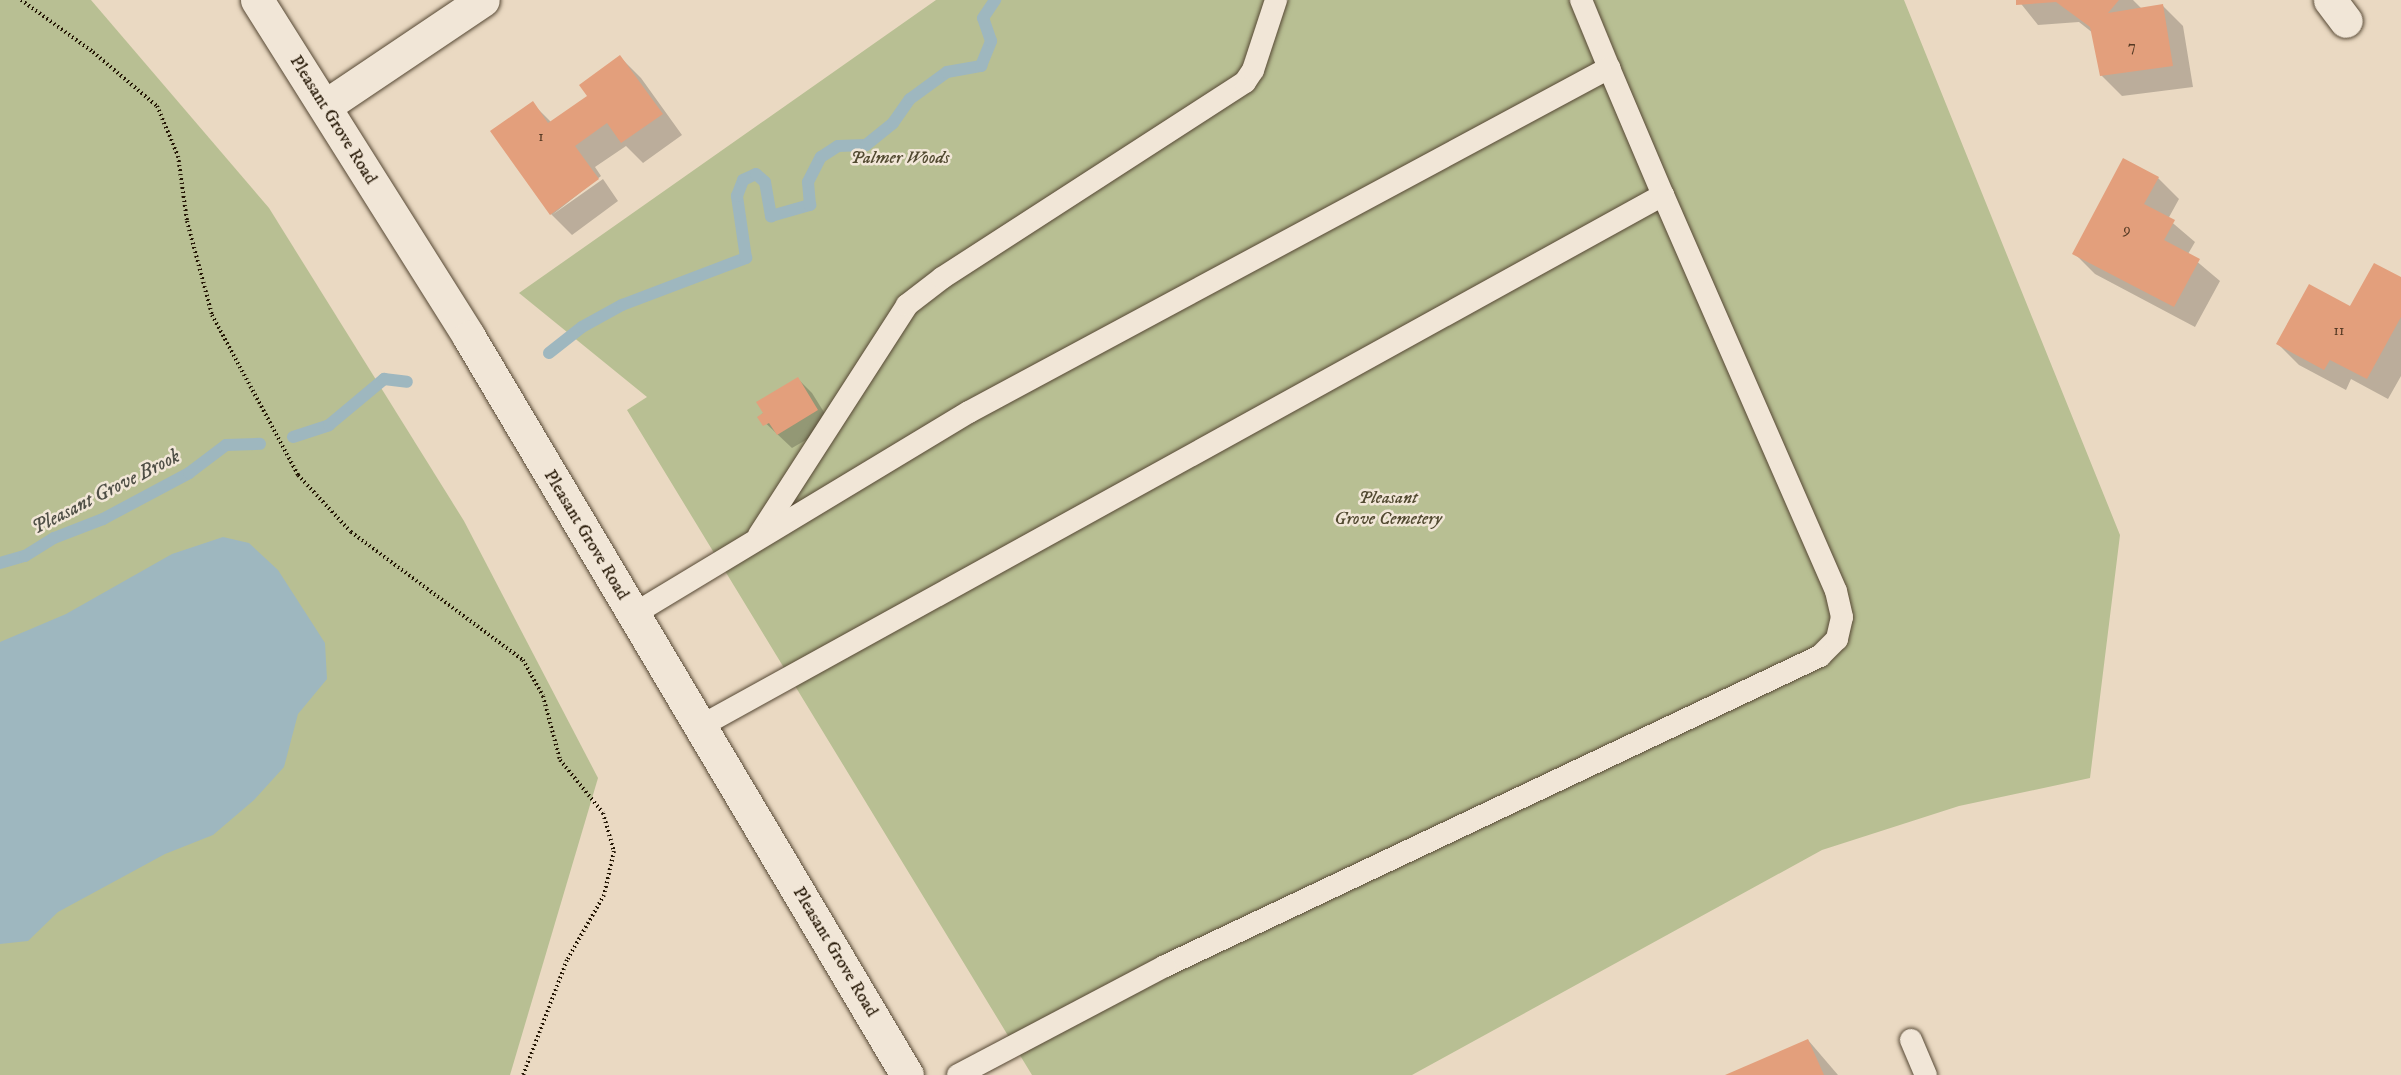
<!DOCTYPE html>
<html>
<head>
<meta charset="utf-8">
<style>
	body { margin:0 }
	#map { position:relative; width:2401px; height:1075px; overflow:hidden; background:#ead9c2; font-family:"IM FELL DW Pica",serif }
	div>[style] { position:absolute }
	.green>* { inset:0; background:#b8bf93 }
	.water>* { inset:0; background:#9eb7bf }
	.shadow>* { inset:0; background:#0003 }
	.stream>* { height:12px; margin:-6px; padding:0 6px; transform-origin:6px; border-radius:6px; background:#9eb7bf }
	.building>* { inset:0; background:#e39f7c }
	.path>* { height:4px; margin-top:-2px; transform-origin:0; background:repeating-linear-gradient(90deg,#251705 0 1.5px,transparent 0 4.5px) }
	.roads { filter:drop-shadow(0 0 2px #564834) drop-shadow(0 0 2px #564834) }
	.lane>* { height:22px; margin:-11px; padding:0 11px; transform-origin:11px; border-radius:11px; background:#f1e6d7 }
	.street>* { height:33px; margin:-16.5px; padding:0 16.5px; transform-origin:16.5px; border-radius:16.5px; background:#f1e6d7 }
	.secondary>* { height:33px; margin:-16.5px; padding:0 16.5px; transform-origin:16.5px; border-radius:16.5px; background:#f1e6d7 }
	span { translate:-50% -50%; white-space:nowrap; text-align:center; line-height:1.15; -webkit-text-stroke:5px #f1e6d7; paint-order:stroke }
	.number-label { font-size:15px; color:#543923 }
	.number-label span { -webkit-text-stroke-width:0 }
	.street-label { font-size:18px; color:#251705 }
	.park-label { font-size:18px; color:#514930; font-style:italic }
	.water-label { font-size:20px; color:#4f4f46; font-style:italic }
</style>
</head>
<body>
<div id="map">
	<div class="green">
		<div style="clip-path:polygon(0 0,91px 0,269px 208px,464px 521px,598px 778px,510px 1075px,0 1075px)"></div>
		<div style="clip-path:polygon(936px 0,1904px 0,2120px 535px,2090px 778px,1959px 806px,1822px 850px,1412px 1075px,1032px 1075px,627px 410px,647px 397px,519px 293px)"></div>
	</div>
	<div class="water">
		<div style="clip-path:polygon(223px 537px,249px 543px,278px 570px,325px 643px,327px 679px,298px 714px,284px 767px,254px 800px,213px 835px,165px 854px,58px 912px,28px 941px,0 944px,0 642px,66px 614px,172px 554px)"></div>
	</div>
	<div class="shadow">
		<div style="clip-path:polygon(2018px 0,2133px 0,2142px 9px,2162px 5px,2183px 26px,2193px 87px,2122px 96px,2101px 75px,2093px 33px,2079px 22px,2038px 25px)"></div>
		<div style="clip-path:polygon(620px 57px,641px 78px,682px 135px,643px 163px,626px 146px,595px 167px,601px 176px,552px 215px,603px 179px,618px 201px,572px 235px,551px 214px,532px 103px,552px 123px,589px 96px)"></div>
		<div style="clip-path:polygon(2158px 178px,2179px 199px,2168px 219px,2195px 242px,2188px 254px,2220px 281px,2195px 327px,2095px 274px,2074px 253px)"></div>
		<div style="clip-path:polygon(2401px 279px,2401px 376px,2388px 399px,2351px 379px,2346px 390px,2299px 365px,2278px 344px)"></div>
		<div style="clip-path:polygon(798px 379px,812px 393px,832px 425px,792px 448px,759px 417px)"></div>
		<div style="clip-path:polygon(1808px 1040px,1838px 1075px,1729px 1075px)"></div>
	</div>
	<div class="stream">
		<div style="left:549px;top:353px;width:42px;rotate:-38.2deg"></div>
		<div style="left:582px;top:327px;width:46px;rotate:-28.8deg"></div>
		<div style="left:622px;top:305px;width:133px;rotate:-20.8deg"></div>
		<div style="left:746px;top:258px;width:63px;rotate:-98.3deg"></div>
		<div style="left:737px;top:196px;width:17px;rotate:-69deg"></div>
		<div style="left:743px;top:180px;width:14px;rotate:-25deg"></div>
		<div style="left:756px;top:174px;width:12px;rotate:42deg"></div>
		<div style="left:765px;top:182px;width:35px;rotate:80deg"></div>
		<div style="left:771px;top:216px;width:41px;rotate:-15.8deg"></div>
		<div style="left:810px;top:205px;width:23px;rotate:-95deg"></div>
		<div style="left:808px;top:182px;width:28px;rotate:-63deg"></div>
		<div style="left:821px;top:157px;width:20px;rotate:-33deg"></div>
		<div style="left:838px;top:146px;width:28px;rotate:-2deg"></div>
		<div style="left:866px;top:145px;width:35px;rotate:-39deg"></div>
		<div style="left:893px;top:123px;width:29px;rotate:-55deg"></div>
		<div style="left:910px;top:99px;width:46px;rotate:-36.1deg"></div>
		<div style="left:947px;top:72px;width:35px;rotate:-10deg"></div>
		<div style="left:981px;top:66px;width:27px;rotate:-68deg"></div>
		<div style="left:991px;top:41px;width:24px;rotate:-109deg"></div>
		<div style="left:983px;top:18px;width:22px;rotate:-56deg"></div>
		<div style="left:293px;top:437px;width:38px;rotate:-18deg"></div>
		<div style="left:329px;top:425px;width:72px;rotate:-39.9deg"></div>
		<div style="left:384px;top:379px;width:23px;rotate:7deg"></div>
		<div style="left:0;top:563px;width:26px;rotate:-16deg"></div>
		<div style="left:25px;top:556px;width:34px;rotate:-32deg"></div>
		<div style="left:54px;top:538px;width:53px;rotate:-21.2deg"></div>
		<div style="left:103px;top:519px;width:98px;rotate:-28.1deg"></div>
		<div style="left:189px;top:473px;width:46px;rotate:-37.1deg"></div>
		<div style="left:226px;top:445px;width:34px;rotate:-2deg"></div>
	</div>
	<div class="building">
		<div style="clip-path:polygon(2016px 0,2119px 0,2108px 13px,2163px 4px,2173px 66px,2100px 76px,2090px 27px,2056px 2px,2016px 5px)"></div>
		<div style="clip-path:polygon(620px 55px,663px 114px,621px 143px,607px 123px,575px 146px,599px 179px,550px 215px,490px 131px,533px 101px,548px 123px,587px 96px,579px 85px)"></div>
		<div style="clip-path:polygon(2123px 158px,2159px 177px,2144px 204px,2175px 220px,2164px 240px,2200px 259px,2174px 307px,2072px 254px)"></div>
		<div style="clip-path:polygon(2374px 263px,2401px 277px,2401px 317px,2367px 379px,2330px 360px,2324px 370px,2276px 344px,2309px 284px,2350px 306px)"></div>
		<div style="clip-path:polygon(798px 377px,818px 410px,777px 435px,769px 423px,763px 426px,757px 417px,763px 413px,756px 402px)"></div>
		<div style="clip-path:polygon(1808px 1039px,1824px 1075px,1725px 1075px)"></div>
	</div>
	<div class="path">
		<div style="left:21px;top:0;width:89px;rotate:35.8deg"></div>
		<div style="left:93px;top:52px;width:84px;rotate:40.2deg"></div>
		<div style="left:157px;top:106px;width:54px;rotate:67.2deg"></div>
		<div style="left:178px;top:156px;width:66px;rotate:82.1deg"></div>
		<div style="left:187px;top:221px;width:97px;rotate:75.1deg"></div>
		<div style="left:212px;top:315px;width:182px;rotate:61.7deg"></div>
		<div style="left:298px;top:475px;width:78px;rotate:47.1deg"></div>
		<div style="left:351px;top:532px;width:214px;rotate:36.7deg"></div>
		<div style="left:523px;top:660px;width:41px;rotate:60.9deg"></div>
		<div style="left:543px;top:696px;width:66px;rotate:75.1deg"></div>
		<div style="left:560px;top:760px;width:68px;rotate:50.9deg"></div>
		<div style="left:603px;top:813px;width:40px;rotate:74deg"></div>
		<div style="left:614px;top:851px;width:45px;rotate:102.8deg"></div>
		<div style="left:604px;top:895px;width:75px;rotate:119.6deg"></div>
		<div style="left:567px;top:960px;width:123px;rotate:110.9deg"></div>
	</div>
	<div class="roads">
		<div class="lane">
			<div style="left:1581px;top:0;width:74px;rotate:67.6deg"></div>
			<div style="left:759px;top:535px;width:274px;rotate:-57.2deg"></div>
			<div style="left:907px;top:305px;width:44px;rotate:-37.6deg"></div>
			<div style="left:942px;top:278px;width:361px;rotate:-32.9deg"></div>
			<div style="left:1245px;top:82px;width:14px;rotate:-56deg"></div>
			<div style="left:1253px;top:70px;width:74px;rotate:-71.8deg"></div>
			<div style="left:634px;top:614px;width:391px;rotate:-31.1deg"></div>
			<div style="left:969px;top:412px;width:727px;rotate:-28.26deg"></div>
			<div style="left:1609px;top:68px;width:138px;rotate:67deg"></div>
			<div style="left:701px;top:726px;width:1099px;rotate:-28.9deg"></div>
			<div style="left:1663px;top:195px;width:432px;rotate:66.4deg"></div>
			<div style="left:1836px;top:591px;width:27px;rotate:77deg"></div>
			<div style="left:1842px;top:617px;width:23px;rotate:103deg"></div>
			<div style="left:1837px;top:639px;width:24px;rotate:135deg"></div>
			<div style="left:1820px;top:656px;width:725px;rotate:154.67deg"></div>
			<div style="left:1165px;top:966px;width:234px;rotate:152.2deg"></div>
			<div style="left:1911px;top:1040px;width:38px;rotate:67deg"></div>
		</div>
		<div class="street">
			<div style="left:2330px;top:0;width:26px;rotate:53deg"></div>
			<div style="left:325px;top:106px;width:190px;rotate:-33.9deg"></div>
		</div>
		<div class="secondary">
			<div style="left:257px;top:0;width:398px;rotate:57.8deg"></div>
			<div style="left:469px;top:337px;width:858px;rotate:59.31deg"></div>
		</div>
	</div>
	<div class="number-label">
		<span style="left:2132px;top:47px">7</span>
		<span style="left:541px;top:137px">1</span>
		<span style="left:2127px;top:230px">9</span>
		<span style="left:2339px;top:331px">11</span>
	</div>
	<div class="street-label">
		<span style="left:333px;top:120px;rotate:58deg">Pleasant Grove Road</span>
		<span style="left:586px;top:535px;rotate:59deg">Pleasant Grove Road</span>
		<span style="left:835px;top:952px;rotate:59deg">Pleasant Grove Road</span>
	</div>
	<div class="park-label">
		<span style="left:900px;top:158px">Palmer Woods</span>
		<span style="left:1388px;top:509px">Pleasant<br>Grove Cemetery</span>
	</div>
	<div class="water-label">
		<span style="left:106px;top:492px;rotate:-27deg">Pleasant Grove Brook</span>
	</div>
</div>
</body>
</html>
